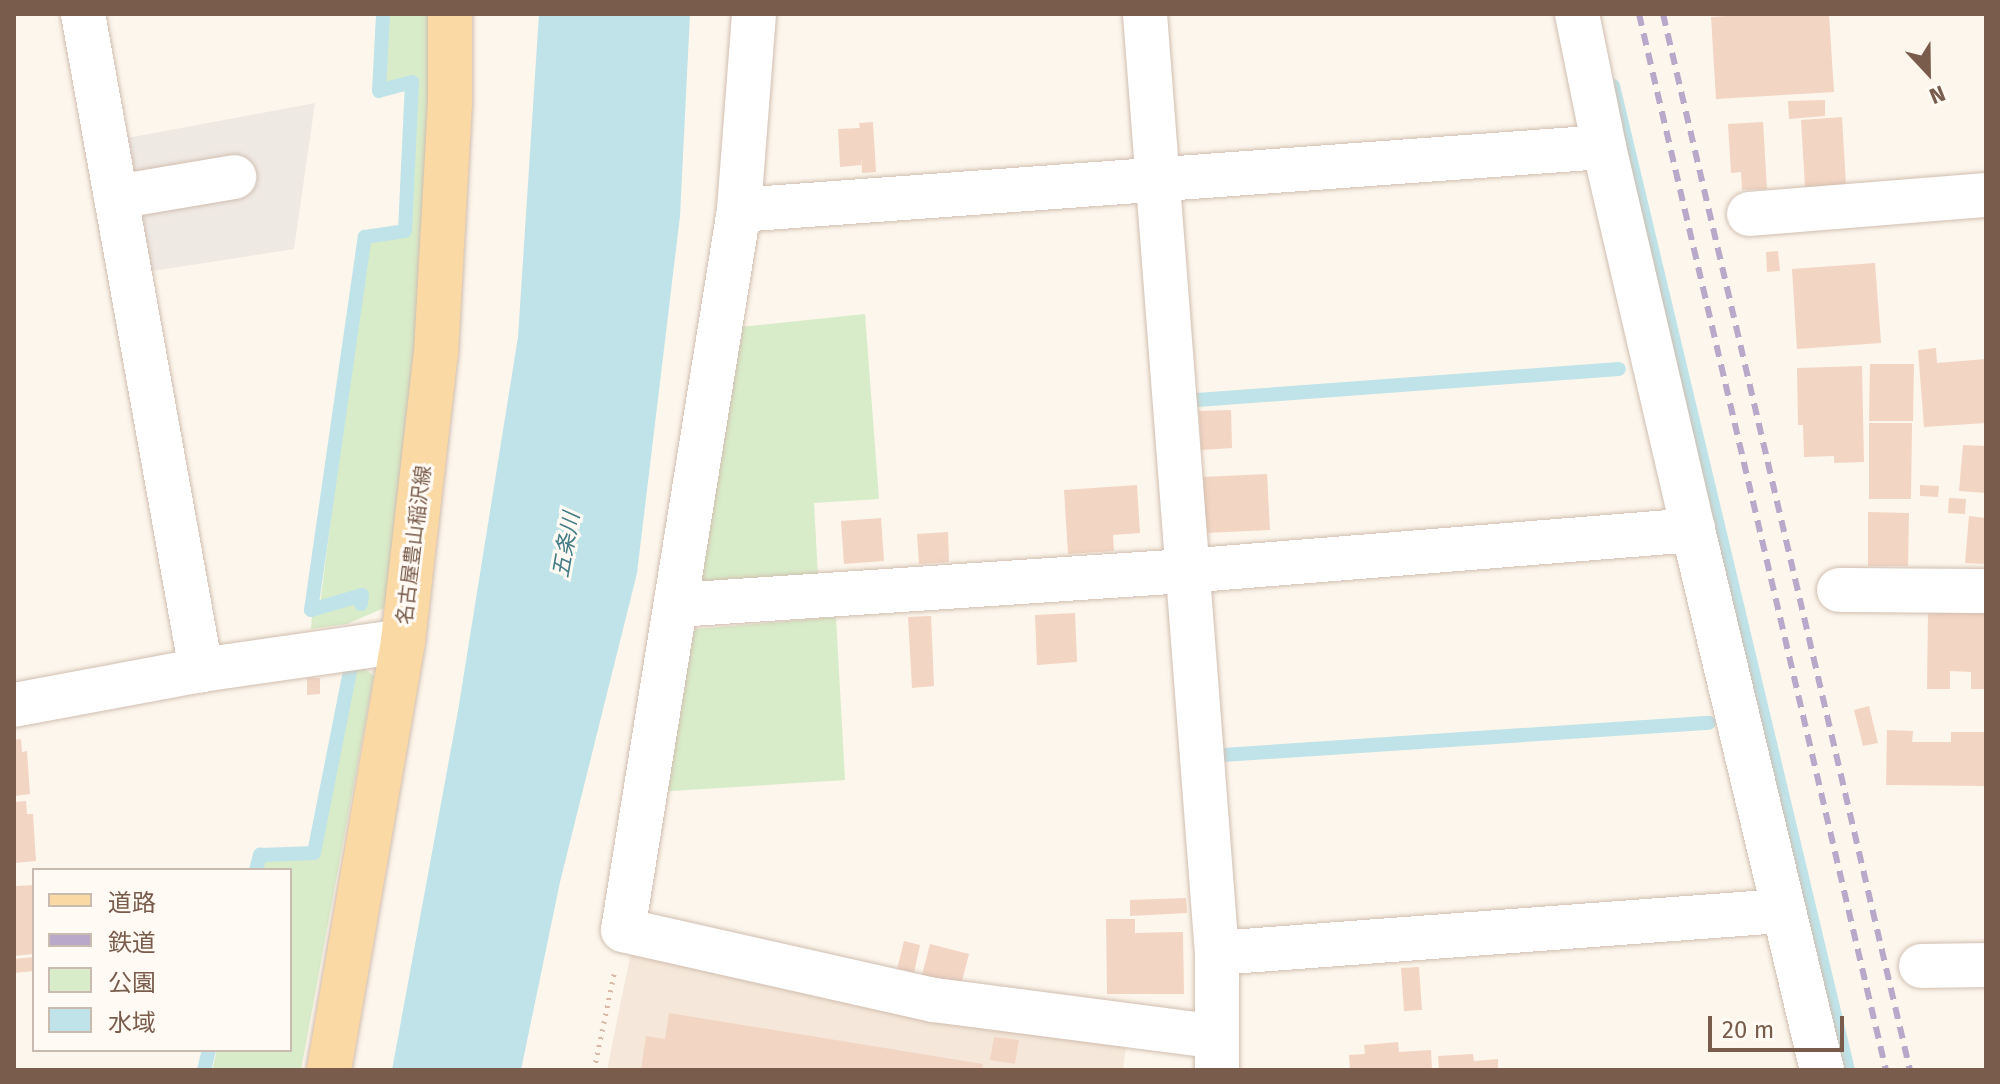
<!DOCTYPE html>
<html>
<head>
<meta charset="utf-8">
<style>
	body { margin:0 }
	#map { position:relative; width:2000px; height:1084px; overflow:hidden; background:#fdf6ec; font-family:"Fira Sans","Noto Sans JP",sans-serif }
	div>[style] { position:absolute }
	.residential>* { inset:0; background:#f5e8da }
	.industrial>* { inset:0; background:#efe9e4 }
	.green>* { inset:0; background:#d8ecc9 }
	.water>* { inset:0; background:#bfe3e8 }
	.stream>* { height:14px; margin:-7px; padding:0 7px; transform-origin:7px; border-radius:7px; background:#bfe3e8 }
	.building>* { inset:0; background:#f3d5c3 }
	.path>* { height:5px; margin-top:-2.5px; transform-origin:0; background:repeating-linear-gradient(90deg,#d9b8a5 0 2px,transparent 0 8px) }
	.roads { filter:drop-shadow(0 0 2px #d1beb0) drop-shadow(0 0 2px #d1beb0) }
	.minor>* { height:44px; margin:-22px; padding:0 22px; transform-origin:22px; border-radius:22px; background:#fff }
	.major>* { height:44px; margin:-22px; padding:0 22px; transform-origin:22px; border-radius:22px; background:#fbd9a5 }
	.rail>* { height:6px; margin-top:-3px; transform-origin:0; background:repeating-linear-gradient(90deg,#b9a8c9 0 12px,transparent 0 20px) }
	span { translate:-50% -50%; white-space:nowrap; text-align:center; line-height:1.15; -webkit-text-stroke:6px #fffaf3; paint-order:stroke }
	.street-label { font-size:20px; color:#7a5c4d }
	.water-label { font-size:22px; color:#437c86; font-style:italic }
	.frame { position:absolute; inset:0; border:16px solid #7a5c4d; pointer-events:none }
	.legend { position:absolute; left:32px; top:868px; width:260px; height:184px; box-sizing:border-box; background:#fffaf3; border:2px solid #cabbb1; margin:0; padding:10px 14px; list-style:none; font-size:24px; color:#7a5c4d }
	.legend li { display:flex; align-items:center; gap:16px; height:40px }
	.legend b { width:40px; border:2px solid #cabbb1 }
	.north { position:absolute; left:1888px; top:32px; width:80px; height:80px; -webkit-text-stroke:6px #fffaf3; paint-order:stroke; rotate:158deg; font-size:22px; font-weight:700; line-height:32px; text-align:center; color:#7a5c4d }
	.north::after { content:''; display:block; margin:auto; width:28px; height:36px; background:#7a5c4d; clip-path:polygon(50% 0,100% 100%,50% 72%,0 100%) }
	.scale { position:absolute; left:1708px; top:1016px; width:136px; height:36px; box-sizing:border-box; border:4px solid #7a5c4d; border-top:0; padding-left:10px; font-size:24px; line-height:28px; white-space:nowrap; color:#7a5c4d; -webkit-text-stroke:6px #fffaf3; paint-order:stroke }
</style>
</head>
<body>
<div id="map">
	<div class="residential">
		<div style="clip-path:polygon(631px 952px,1126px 1047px,1123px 1070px,607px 1070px)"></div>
	</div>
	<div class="industrial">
		<div style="clip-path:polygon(315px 103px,294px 249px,146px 272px,122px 139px)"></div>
	</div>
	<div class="green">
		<div style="clip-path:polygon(388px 14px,431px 14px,428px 260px,390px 588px,384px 608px,347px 624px,311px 629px,312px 614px,359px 601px,357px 607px,363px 606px,367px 593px,320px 604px,367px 241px,409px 234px,416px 79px,384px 85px)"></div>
		<div style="clip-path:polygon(865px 314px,879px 499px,814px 503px,818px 576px,694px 583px,730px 328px)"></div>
		<div style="clip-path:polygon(836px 617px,845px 780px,656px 792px,684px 630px)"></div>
		<div style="clip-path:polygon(358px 663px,374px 676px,301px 1070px,212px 1070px,217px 1050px,290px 1050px,290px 870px,262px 870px,264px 861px,318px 857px)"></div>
	</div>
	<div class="water">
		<div style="clip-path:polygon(539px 14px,690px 14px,680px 216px,637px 573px,560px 882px,521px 1070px,392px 1070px,458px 711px,518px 337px)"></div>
	</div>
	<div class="stream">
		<div style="left:1613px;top:86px;width:1012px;rotate:76.57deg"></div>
		<div style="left:1197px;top:400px;width:423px;rotate:-4.2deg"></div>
		<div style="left:361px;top:604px;width:9px;rotate:-84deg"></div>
		<div style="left:362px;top:595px;width:53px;rotate:163.6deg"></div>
		<div style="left:311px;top:610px;width:377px;rotate:-81.8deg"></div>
		<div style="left:365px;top:237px;width:40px;rotate:-8.5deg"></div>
		<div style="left:405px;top:231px;width:149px;rotate:-87.3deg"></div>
		<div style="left:412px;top:82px;width:34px;rotate:165deg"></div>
		<div style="left:379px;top:91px;width:77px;rotate:-87deg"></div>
		<div style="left:1223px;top:755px;width:487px;rotate:-3.8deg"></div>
		<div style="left:256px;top:870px;width:16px;rotate:-75deg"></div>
		<div style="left:260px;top:855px;width:54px;rotate:-2.1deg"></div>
		<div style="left:314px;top:853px;width:186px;rotate:-78.8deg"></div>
		<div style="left:350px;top:671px;width:10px;rotate:-119deg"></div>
		<div style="left:345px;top:662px;width:10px;rotate:174deg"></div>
		<div style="left:204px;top:1070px;width:21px;rotate:-76deg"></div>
	</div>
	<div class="building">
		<div style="clip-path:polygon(1757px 14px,1829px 14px,1834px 92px,1716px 99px,1711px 17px)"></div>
		<div style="clip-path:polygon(1825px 100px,1825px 116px,1789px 119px,1788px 101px)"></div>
		<div style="clip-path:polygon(1842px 117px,1846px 185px,1805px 187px,1801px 120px)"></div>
		<div style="clip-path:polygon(873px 122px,876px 172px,862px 173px,861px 156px,861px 165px,840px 167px,838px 129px,860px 128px,859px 123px)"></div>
		<div style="clip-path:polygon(1763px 122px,1767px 189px,1742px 190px,1741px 172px,1731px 173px,1728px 124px)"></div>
		<div style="clip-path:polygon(1778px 251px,1780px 271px,1767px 272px,1766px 252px)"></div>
		<div style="clip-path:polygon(1875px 263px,1881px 343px,1797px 349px,1792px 269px)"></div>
		<div style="clip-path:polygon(1936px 348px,1937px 363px,1986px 359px,1986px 423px,1924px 427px,1918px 350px)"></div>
		<div style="clip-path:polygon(1870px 364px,1914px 364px,1913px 421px,1869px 421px)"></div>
		<div style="clip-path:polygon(1862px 366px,1864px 462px,1834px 463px,1834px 456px,1804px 457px,1803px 425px,1798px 425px,1797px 368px)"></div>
		<div style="clip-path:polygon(1231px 410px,1232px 448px,1201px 450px,1199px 411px)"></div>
		<div style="clip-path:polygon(1869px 423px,1912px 423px,1911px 499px,1869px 499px)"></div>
		<div style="clip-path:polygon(1963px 445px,1986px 446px,1986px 493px,1959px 491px)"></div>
		<div style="clip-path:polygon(1267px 474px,1270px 530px,1205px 533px,1203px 477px)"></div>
		<div style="clip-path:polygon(1137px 485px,1140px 533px,1113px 535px,1114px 551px,1068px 554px,1064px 490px)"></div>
		<div style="clip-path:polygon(1920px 485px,1939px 486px,1938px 497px,1920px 496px)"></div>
		<div style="clip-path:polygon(1949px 498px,1966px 499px,1965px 514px,1948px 513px)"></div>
		<div style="clip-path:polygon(1868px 512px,1909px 513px,1908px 566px,1868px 566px)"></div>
		<div style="clip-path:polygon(1969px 516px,1986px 518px,1986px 564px,1965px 563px)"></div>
		<div style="clip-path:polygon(881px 518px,884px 561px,844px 564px,841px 521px)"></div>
		<div style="clip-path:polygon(948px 532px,949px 562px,919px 564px,917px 534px)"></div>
		<div style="clip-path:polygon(1928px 612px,1986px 612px,1986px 689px,1971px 689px,1971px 672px,1950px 671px,1950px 689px,1927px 689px)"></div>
		<div style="clip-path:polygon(1075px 613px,1077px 662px,1037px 665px,1035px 615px)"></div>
		<div style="clip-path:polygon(931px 616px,934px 686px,912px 688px,908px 617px)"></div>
		<div style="clip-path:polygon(307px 678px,320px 678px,320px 694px,307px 695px)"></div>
		<div style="clip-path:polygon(1869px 706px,1878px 743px,1863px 746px,1854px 710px)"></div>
		<div style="clip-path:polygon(1887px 730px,1913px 731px,1912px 742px,1951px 742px,1951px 732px,1986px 732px,1986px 786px,1886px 785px)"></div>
		<div style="clip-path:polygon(21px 739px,22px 752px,27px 751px,30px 794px,14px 796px,14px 740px)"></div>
		<div style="clip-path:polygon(26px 801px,27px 814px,33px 814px,36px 861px,14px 863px,14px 802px)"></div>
		<div style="clip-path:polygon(34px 885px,34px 954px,14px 956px,16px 886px)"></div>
		<div style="clip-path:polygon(1186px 898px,1187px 913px,1130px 916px,1130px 900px)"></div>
		<div style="clip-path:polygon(1106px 919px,1135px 919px,1135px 933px,1183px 932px,1184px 994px,1107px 994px)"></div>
		<div style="clip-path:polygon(904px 941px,920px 945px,914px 973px,897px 969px)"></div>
		<div style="clip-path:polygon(930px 944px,969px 954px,961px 985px,922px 975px)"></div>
		<div style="clip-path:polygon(34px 957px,34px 971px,14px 973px,14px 959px)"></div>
		<div style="clip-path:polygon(1419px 967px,1422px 1010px,1404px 1011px,1401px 968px)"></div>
		<div style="clip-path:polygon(669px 1013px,983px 1064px,982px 1070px,641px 1069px,646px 1036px,665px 1039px)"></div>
		<div style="clip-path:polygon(994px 1037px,1019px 1040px,1015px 1064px,990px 1060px)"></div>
		<div style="clip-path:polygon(1398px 1042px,1399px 1052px,1431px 1050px,1432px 1070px,1350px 1070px,1349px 1055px,1365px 1054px,1364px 1045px)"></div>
		<div style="clip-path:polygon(1473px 1054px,1474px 1061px,1498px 1059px,1498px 1070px,1439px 1070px,1438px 1056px)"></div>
	</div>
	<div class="path">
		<div style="left:594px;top:1070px;width:98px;rotate:-78.2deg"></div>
	</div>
	<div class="roads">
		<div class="minor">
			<div style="left:83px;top:14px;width:667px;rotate:79.8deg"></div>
			<div style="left:754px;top:14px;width:197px;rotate:94.4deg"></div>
			<div style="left:739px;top:210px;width:729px;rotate:99.15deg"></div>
			<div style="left:623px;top:930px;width:319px;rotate:12.7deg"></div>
			<div style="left:934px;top:1000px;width:285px;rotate:7.4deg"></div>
			<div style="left:1145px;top:14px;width:942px;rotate:85.62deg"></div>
			<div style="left:1217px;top:953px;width:117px;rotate:90deg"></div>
			<div style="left:1577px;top:14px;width:136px;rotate:78.5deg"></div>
			<div style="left:1604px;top:147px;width:393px;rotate:76.9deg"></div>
			<div style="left:1693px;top:530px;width:555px;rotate:76.56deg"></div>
			<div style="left:116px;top:197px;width:120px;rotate:-9.6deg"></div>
			<div style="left:739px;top:210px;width:867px;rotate:-4.17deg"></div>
			<div style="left:1749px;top:214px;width:238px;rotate:-4.6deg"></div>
			<div style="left:1839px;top:590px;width:147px;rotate:0.4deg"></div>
			<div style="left:677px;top:605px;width:509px;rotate:-3.83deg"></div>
			<div style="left:1185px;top:571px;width:510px;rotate:-4.61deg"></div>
			<div style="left:14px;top:705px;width:190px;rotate:-10.6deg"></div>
			<div style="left:201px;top:670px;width:204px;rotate:-8.2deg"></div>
			<div style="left:1217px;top:953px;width:566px;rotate:-4.26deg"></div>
			<div style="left:1921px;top:966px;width:65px;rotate:-0.9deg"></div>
		</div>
		<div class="major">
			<div style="left:329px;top:1070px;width:435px;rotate:-80.2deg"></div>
			<div style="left:403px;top:641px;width:290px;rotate:-83.5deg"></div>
			<div style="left:436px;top:353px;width:248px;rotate:-86.8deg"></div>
			<div style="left:450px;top:105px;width:91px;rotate:-90deg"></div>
		</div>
	</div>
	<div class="rail">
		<div style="left:1639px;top:14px;width:1085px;rotate:76.84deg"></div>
		<div style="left:1663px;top:14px;width:1085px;rotate:76.84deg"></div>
	</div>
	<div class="street-label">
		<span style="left:414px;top:545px;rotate:-83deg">名古屋豊山稲沢線</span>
	</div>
	<div class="water-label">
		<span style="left:566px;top:545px;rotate:-80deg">五条川</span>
	</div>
	<div class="frame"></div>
	<ul class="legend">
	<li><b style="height:10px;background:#fbd9a5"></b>道路</li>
	<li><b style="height:10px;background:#b9a8c9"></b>鉄道</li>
	<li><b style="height:22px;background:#d8ecc9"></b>公園</li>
	<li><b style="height:22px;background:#bfe3e8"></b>水域</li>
	</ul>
	<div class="north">N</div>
	<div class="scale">20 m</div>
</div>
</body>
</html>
